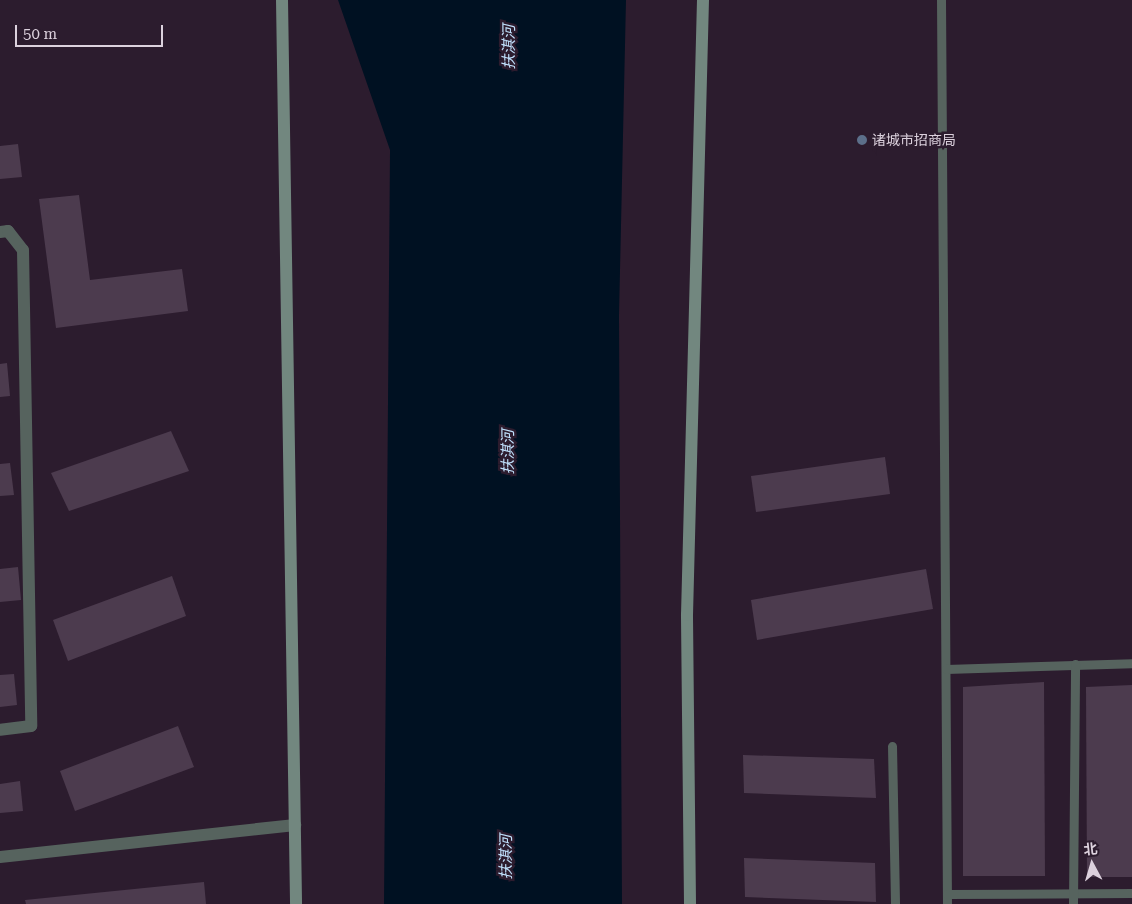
<!DOCTYPE html>
<html>
<head>
<meta charset="utf-8">
<style>
	body { margin:0 }
	#map { position:relative; width:1132px; height:904px; overflow:hidden; background:#2c1c2e; font-family:"Roboto Serif","Noto Sans SC",serif }
	div>[style] { position:absolute }
	.water>* { inset:0; background:#012 }
	.building>* { inset:0; background:#4c3b4e }
	.lane>* { height:9px; margin:-4.5px; padding:0 4.5px; transform-origin:4.5px; border-radius:4.5px; background:#56635e }
	.street>* { height:12px; margin:-6px; padding:0 6px; transform-origin:6px; border-radius:6px; background:#56635e }
	.secondary>* { height:12px; margin:-6px; padding:0 6px; transform-origin:6px; border-radius:6px; background:#72877f }
	.dots>* { width:14px; height:14px; translate:-50% -50%; box-sizing:border-box; border:2px solid #2c1c2e; border-radius:50% }
	span { translate:-50% -50%; white-space:nowrap; text-align:center; line-height:1.15; -webkit-text-stroke:5px #2c1c2e; paint-order:stroke }
	.poi-label { font-size:14px; color:#dcd1dd }
	.left { translate:0 -50%; text-align:left }
	.water-label { font-size:15px; color:#c1e2fe; font-style:italic }
	.north { position:absolute; left:1067px; top:839px; width:50px; height:50px; -webkit-text-stroke:4px #2c1c2e; paint-order:stroke; rotate:354deg; font-size:14px; font-weight:700; line-height:20px; text-align:center; color:#dcd1dd }
	.north::after { content:''; display:block; margin:auto; width:18px; height:22px; background:#dcd1dd; clip-path:polygon(50% 0,100% 100%,50% 72%,0 100%) }
	.scale { position:absolute; left:15px; top:25px; width:148px; height:22px; box-sizing:border-box; border:2px solid #dcd1dd; border-top:0; padding-left:6px; font-size:15px; line-height:18px; white-space:nowrap; color:#dcd1dd; -webkit-text-stroke:4px #2c1c2e; paint-order:stroke }
</style>
</head>
<body>
<div id="map">
	<div class="water">
		<div style="clip-path:polygon(338px 0,626px 0,619px 316px,622px 904px,384px 904px,390px 150px)"></div>
	</div>
	<div class="building">
		<div style="clip-path:polygon(18px 144px,22px 177px,0 179px,0 146px)"></div>
		<div style="clip-path:polygon(79px 195px,90px 280px,182px 269px,188px 311px,56px 328px,39px 199px)"></div>
		<div style="clip-path:polygon(7px 363px,10px 396px,0 397px,0 364px)"></div>
		<div style="clip-path:polygon(171px 431px,189px 471px,69px 511px,51px 473px)"></div>
		<div style="clip-path:polygon(885px 457px,890px 494px,756px 512px,751px 476px)"></div>
		<div style="clip-path:polygon(10px 463px,14px 495px,0 496px,0 464px)"></div>
		<div style="clip-path:polygon(18px 567px,21px 600px,0 602px,0 569px)"></div>
		<div style="clip-path:polygon(926px 569px,933px 609px,757px 640px,751px 600px)"></div>
		<div style="clip-path:polygon(172px 576px,186px 616px,68px 661px,53px 620px)"></div>
		<div style="clip-path:polygon(14px 674px,17px 705px,0 707px,0 675px)"></div>
		<div style="clip-path:polygon(1044px 682px,1045px 876px,963px 876px,963px 687px)"></div>
		<div style="clip-path:polygon(1132px 685px,1132px 877px,1087px 877px,1086px 687px)"></div>
		<div style="clip-path:polygon(178px 726px,194px 767px,75px 811px,60px 771px)"></div>
		<div style="clip-path:polygon(743px 755px,874px 759px,876px 798px,744px 793px)"></div>
		<div style="clip-path:polygon(20px 781px,23px 811px,0 813px,0 784px)"></div>
		<div style="clip-path:polygon(744px 858px,875px 863px,876px 902px,745px 897px)"></div>
		<div style="clip-path:polygon(204px 882px,206px 904px,26px 904px,25px 900px)"></div>
	</div>
	<div class="lane">
		<div style="left:941px;top:0;width:904px;rotate:89.62deg"></div>
		<div style="left:946px;top:669px;width:186px;rotate:-1.8deg"></div>
		<div style="left:892px;top:746px;width:158px;rotate:88.9deg"></div>
		<div style="left:947px;top:894px;width:185px;rotate:-0.3deg"></div>
		<div style="left:1073px;top:904px;width:240px;rotate:-89.5deg"></div>
	</div>
	<div class="street">
		<div style="left:0;top:232px;width:8px;rotate:-7deg"></div>
		<div style="left:8px;top:231px;width:24px;rotate:52deg"></div>
		<div style="left:23px;top:250px;width:476px;rotate:89deg"></div>
		<div style="left:31px;top:726px;width:31px;rotate:173deg"></div>
		<div style="left:0;top:857px;width:297px;rotate:-6.2deg"></div>
	</div>
	<div class="secondary">
		<div style="left:282px;top:0;width:904px;rotate:89.11deg"></div>
		<div style="left:690px;top:904px;width:289px;rotate:-90.6deg"></div>
		<div style="left:687px;top:615px;width:615px;rotate:-88.51deg"></div>
	</div>
	<div class="dots">
		<div style="left:862px;top:140px;background:#5c6f8a"></div>
	</div>
	<div class="poi-label">
		<span class="left" style="left:872px;top:140px">诸城市招商局</span>
	</div>
	<div class="water-label">
		<span style="left:510px;top:47px;rotate:-90deg">扶淇河</span>
		<span style="left:509px;top:452px;rotate:-90deg">扶淇河</span>
		<span style="left:507px;top:857px;rotate:-90deg">扶淇河</span>
	</div>
	<div class="north">北</div>
	<div class="scale">50 m</div>
</div>
</body>
</html>
